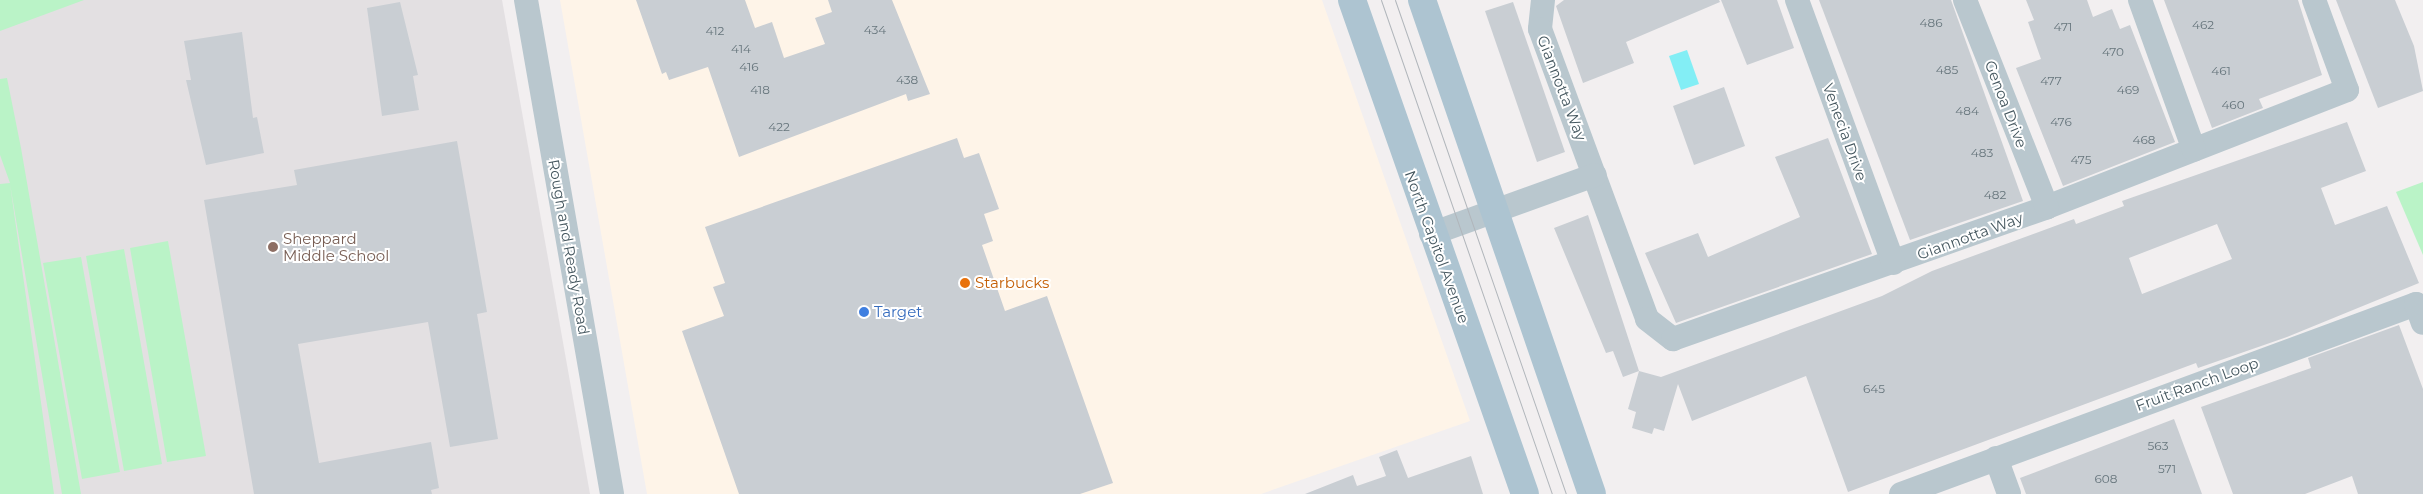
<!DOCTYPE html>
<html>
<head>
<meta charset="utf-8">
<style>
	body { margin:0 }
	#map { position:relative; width:2423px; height:494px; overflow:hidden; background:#f2eff0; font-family:Montserrat,sans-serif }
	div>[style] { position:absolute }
	.commercial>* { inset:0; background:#fef4e8 }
	.education>* { inset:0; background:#e3e0e2 }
	.green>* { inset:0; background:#baf3c7 }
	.water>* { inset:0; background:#83eef5 }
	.building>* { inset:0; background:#c9ced3 }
	.minor>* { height:24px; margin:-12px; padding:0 12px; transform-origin:12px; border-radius:12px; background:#b9c7ce }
	.primary>* { height:28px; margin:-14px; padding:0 14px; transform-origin:14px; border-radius:14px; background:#adc4d1 }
	.tram>* { height:1px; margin:-0.5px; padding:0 0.5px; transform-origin:0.5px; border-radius:0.5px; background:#b1b6bb }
	.dots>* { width:14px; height:14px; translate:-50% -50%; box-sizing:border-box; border:2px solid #fff; border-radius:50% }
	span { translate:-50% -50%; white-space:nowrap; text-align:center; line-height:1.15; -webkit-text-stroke:4px #fff; paint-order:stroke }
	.number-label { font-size:12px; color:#66757c }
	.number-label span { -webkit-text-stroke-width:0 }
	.street-label { font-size:15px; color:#45575f }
	.education-label { font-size:15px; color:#785e54 }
	.left { translate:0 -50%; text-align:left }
	.food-label { font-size:15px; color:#c56008 }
	.shop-label { font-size:15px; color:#366cbe }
</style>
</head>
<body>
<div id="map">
	<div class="commercial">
		<div style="clip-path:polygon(560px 0,1322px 0,1470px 421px,1261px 494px,647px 494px)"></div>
	</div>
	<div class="education">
		<div style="clip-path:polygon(0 0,502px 0,590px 494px,0 494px)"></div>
	</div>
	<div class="green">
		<div style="clip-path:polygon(0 0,84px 0,0 31px)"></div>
		<div style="clip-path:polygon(7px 78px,21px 148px,81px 494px,62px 494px,10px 184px,54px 494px,0 494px,0 184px,10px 183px,0 155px,0 79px)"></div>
		<div style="clip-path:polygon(2423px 182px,2423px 255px,2396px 192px)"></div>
		<div style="clip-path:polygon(168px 241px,206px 456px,167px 462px,130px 248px)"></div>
		<div style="clip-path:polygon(124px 249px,162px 464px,124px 471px,86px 256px)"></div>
		<div style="clip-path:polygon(81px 257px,120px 472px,82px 479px,43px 263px)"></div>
	</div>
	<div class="water">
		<div style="clip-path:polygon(1687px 50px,1699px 84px,1681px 90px,1669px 56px)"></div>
	</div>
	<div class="building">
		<div style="clip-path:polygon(636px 0,745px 0,755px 28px,772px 22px,784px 58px,825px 44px,815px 18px,832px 12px,828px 0,892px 0,930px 94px,908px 101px,906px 94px,739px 157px,708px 67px,669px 80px,666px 72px,662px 74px)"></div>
		<div style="clip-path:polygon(1564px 0,1719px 0,1720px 2px,1626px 42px,1634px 63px,1583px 83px,1556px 6px)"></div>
		<div style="clip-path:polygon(1721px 0,1777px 0,1794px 48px,1747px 65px)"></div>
		<div style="clip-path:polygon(1819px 0,1951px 0,2023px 201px,1910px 240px)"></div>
		<div style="clip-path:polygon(2026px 0,2087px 0,2093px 17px,2112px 9px,2120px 29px,2130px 25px,2175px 142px,2063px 186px,2016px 68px,2041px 59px,2028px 22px,2034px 20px)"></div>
		<div style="clip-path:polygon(2164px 0,2298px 0,2322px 75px,2259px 99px,2263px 108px,2212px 128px)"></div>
		<div style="clip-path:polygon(2336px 0,2395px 0,2414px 46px,2423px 91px,2378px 108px)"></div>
		<div style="clip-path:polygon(400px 2px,418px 75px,413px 76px,419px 110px,382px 116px,367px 8px)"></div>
		<div style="clip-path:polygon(1513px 2px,1565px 152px,1537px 162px,1485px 11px)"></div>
		<div style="clip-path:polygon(242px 32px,253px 118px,257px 117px,264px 153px,206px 165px,186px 80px,191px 80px,184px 41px)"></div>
		<div style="clip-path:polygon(1724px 87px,1745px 146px,1694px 165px,1673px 106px)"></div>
		<div style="clip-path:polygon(evenodd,2347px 122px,2366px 171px,2321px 188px,2335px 225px,2387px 206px,2419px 283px,2287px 337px,2198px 368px,2196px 363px,1848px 492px,1806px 376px,1692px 421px,1678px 384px,1664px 431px,1654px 428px,1652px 434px,1632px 428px,1636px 412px,1628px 409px,1639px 371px,1623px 377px,1613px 351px,1606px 353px,1554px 228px,1588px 215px,1639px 371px,1661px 377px,1882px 296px,1932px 271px,2074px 219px,2076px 224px,2124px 206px,2122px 201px,2347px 122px,2217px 224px,2232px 259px,2142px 294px,2129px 258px,2217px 224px)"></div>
		<div style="clip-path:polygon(957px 138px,964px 158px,979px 153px,999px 209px,984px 214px,993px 241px,982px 245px,1005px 311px,1047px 296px,1113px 483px,1080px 494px,739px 494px,682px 331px,724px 316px,713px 287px,725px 283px,705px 227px)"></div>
		<div style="clip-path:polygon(1828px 138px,1872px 254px,1676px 323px,1645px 253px,1698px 233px,1708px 257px,1800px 217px,1775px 157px)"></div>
		<div style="clip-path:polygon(457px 141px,487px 312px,477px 314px,498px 439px,450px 447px,428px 322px,298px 344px,319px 463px,431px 442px,439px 488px,431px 490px,432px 494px,254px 494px,204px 200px,297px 185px,294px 170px)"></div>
		<div style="clip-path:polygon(2399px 325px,2423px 389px,2423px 494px,2358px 494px,2352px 476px,2305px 494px,2233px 494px,2201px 407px,2311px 368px,2308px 358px)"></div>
		<div style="clip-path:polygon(2174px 419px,2202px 494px,2026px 494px,2020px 478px)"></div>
		<div style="clip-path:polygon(1397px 450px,1408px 478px,1471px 456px,1483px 494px,1305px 494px,1353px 475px,1357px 486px,1386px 476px,1379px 457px)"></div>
	</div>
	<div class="minor">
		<div style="left:526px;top:0;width:501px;rotate:80.12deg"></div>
		<div style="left:1543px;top:0;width:29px;rotate:96deg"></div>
		<div style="left:1540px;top:29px;width:309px;rotate:69.7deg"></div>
		<div style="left:1647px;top:319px;width:33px;rotate:38deg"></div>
		<div style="left:1673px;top:339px;width:397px;rotate:-19.4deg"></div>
		<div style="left:2047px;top:207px;width:322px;rotate:-21.3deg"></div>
		<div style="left:2347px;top:90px;width:96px;rotate:-110.1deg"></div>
		<div style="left:1797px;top:0;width:280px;rotate:69.9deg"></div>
		<div style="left:1965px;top:0;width:223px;rotate:68.4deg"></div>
		<div style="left:2140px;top:0;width:159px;rotate:70.2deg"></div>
		<div style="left:1431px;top:234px;width:174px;rotate:-19.8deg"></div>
		<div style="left:1996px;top:458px;width:38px;rotate:70deg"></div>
		<div style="left:1901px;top:494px;width:549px;rotate:-20.25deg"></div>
		<div style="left:2416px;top:304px;width:20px;rotate:70deg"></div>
	</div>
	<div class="primary">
		<div style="left:1352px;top:0;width:523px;rotate:70.7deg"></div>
		<div style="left:1422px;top:0;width:522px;rotate:71.01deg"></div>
	</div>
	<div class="tram">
		<div style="left:1381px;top:0;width:523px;rotate:70.91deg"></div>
		<div style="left:1395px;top:0;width:523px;rotate:70.91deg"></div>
	</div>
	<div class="dots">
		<div style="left:273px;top:247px;background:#8d6e63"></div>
		<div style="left:965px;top:283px;background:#e8710a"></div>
		<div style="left:864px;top:312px;background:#3f7fe0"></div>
	</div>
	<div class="number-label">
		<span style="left:1931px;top:23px">486</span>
		<span style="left:2203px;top:25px">462</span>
		<span style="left:2063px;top:27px">471</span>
		<span style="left:875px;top:30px">434</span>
		<span style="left:715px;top:31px">412</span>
		<span style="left:741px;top:49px">414</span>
		<span style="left:2113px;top:52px">470</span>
		<span style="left:749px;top:67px">416</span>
		<span style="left:1947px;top:70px">485</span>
		<span style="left:2221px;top:71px">461</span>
		<span style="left:907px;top:80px">438</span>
		<span style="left:2051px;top:81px">477</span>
		<span style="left:760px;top:90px">418</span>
		<span style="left:2128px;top:90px">469</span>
		<span style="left:2233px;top:105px">460</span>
		<span style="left:1967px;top:111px">484</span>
		<span style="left:2061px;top:122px">476</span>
		<span style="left:779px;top:127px">422</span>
		<span style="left:2144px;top:140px">468</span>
		<span style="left:1982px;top:153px">483</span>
		<span style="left:2081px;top:160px">475</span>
		<span style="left:1995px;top:195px">482</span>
		<span style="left:1874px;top:389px">645</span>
		<span style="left:2158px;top:446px">563</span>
		<span style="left:2167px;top:469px">571</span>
		<span style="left:2106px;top:479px">608</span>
	</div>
	<div class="street-label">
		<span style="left:1562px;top:88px;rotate:69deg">Giannotta Way</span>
		<span style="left:2006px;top:104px;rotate:69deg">Genoa Drive</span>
		<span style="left:1845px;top:132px;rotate:70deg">Venecia Drive</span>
		<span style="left:1970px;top:236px;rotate:-20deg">Giannotta Way</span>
		<span style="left:569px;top:247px;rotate:80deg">Rough and Ready Road</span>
		<span style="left:1437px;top:247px;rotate:70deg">North Capitol Avenue</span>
		<span style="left:2197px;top:384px;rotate:-20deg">Fruit Ranch Loop</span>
	</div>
	<div class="education-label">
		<span class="left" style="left:283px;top:247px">Sheppard<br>Middle School</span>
	</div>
	<div class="food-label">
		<span class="left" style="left:975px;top:283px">Starbucks</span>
	</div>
	<div class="shop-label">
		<span class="left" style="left:874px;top:312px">Target</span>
	</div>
</div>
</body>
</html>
